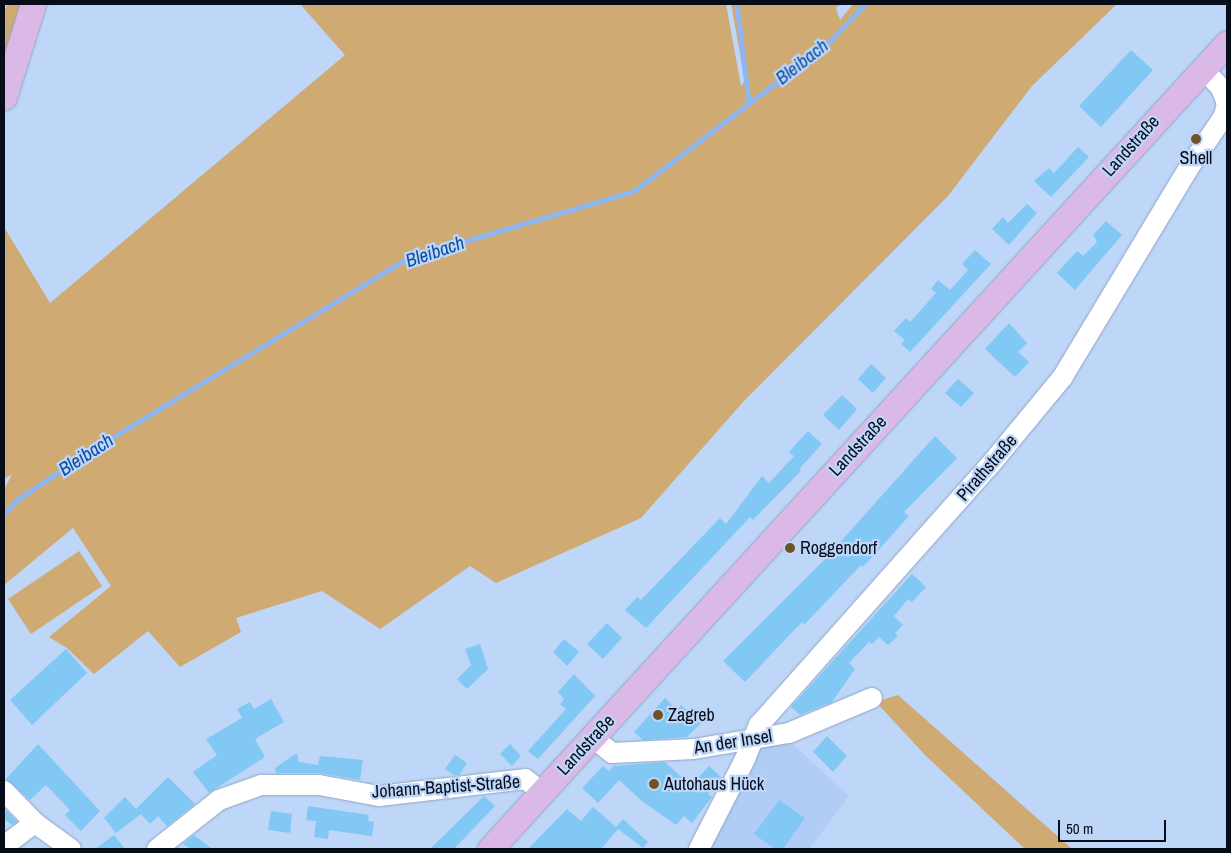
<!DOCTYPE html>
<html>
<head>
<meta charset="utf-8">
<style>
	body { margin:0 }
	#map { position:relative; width:1231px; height:853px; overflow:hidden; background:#bed6f8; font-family:"Archivo Narrow",sans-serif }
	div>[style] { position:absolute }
	.built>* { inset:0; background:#b1ccf5 }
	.green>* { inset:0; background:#cfaa72 }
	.stream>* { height:4.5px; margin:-2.25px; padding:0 2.25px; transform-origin:2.25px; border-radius:2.25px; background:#8eb6f1 }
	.building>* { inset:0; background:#82c8f5 }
	.roads { filter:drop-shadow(0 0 1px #8fa5c6) drop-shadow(0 0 1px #8fa5c6) }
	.minor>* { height:20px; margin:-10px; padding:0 10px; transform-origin:10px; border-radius:10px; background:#fff }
	.major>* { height:25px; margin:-12.5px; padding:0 12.5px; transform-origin:12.5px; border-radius:12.5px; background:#dbb9e6 }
	.dots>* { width:14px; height:14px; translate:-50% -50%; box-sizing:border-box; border:2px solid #bed6f8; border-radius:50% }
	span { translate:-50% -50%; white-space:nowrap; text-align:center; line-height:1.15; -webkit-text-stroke:4.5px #bed6f8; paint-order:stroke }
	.street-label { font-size:18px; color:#060d19 }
	.poi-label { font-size:18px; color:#060d19 }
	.left { translate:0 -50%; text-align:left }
	.water-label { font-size:19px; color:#0e4ea2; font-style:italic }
	.frame { position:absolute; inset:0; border:5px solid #060d19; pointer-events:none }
	.scale { position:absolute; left:1058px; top:820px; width:108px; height:22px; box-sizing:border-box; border:2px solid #060d19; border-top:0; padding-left:6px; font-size:15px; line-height:18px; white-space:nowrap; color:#060d19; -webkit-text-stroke:4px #bed6f8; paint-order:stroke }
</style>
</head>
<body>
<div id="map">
	<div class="built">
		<div style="clip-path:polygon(786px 738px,849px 796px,809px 849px,704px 849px,758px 744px)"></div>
	</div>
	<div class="green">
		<div style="clip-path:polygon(7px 4px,22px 4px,4px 61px,4px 14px)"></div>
		<div style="clip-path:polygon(300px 4px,726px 4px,741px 86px,745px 81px,731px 4px,841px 4px,836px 8px,840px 20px,853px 4px,1117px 4px,1032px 86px,948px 196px,743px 402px,641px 518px,496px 583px,470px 566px,380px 629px,322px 591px,236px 618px,241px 632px,180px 667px,148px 631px,94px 674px,67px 648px,49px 637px,111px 586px,73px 528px,4px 585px,4px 490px,12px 474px,4px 479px,4px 227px,50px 303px,345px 55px)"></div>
		<div style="clip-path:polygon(79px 551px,102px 586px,31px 634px,8px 599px)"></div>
		<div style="clip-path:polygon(898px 695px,1072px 849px,1025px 849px,926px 756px,876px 702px)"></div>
	</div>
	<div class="stream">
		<div style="left:737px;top:4px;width:99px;rotate:83deg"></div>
		<div style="left:4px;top:514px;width:21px;rotate:-47deg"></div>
		<div style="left:18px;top:499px;width:83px;rotate:-33.7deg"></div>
		<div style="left:87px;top:453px;width:376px;rotate:-31.3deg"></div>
		<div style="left:408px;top:258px;width:236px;rotate:-16.5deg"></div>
		<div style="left:634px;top:191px;width:243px;rotate:-37.3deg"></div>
		<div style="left:827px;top:44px;width:55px;rotate:-46.5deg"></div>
	</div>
	<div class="building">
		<div style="clip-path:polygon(1131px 50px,1153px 70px,1101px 127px,1079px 106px)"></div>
		<div style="clip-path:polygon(1078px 147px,1089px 157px,1051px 197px,1034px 181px,1049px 168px,1054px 173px)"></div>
		<div style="clip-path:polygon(1027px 204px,1037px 213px,1009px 245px,992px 229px,1003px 217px,1008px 223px)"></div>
		<div style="clip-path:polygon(1106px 221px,1122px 235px,1075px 290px,1057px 273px,1077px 251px,1083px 256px,1097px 242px,1093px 235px)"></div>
		<div style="clip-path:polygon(975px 250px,991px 264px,910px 352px,901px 344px,905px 340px,894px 331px,906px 318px,910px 322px,936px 293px,931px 289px,938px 280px,950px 290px,968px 270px,962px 264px)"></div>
		<div style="clip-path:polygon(1009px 323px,1027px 343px,1018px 352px,1029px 362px,1015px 377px,985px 349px)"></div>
		<div style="clip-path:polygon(871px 364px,886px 378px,873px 393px,858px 379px)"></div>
		<div style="clip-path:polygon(958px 379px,974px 393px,961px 407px,945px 393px)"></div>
		<div style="clip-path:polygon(842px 395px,857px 409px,839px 430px,823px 415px)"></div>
		<div style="clip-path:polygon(808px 431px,822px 444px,799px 469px,801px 471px,753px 520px,750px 517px,646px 628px,625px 610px,637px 597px,641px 600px,720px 518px,726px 524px,762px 476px,769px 483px,794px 456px,789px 452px)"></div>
		<div style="clip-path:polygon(935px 436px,957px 458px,904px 512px,909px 516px,863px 567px,861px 565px,804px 625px,802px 622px,745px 682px,723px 661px,827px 557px)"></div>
		<div style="clip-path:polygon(912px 574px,926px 587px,912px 602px,908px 599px,894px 616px,903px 625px,895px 633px,898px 636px,888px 645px,879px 637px,872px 644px,869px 642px,849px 663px,855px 669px,832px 702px,800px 715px,791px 707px)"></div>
		<div style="clip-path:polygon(607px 623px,622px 638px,603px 659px,587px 644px)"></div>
		<div style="clip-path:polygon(564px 639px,579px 652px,567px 666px,553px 652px)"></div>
		<div style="clip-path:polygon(480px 644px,488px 669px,467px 689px,457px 679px,471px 665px,465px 649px)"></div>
		<div style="clip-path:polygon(66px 649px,87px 673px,32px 725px,10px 700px)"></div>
		<div style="clip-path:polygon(574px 674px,595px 696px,538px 759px,528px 751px,566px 709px,560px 704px,564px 699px,558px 692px)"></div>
		<div style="clip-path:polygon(665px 698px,677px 710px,681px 705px,701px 723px,687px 737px,643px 740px,634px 732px)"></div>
		<div style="clip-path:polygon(271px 699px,284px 722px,255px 739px,265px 757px,209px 793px,193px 772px,217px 755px,206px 739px,242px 718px,237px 709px,250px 702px,254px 709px)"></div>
		<div style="clip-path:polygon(827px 736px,847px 756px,833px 772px,813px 752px)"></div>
		<div style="clip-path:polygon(38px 744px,100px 811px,81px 831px,65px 815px,70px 810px,46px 785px,30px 800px,6px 779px)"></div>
		<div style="clip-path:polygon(510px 744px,521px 756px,512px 766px,500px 754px)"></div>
		<div style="clip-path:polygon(297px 753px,299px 762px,318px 765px,320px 756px,363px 760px,360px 780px,319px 773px,276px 773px,275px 768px)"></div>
		<div style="clip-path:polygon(455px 755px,467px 763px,459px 775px,454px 775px,445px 769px)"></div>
		<div style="clip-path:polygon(665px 762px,687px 782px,691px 778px,694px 782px,709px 766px,722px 778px,708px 794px,712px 797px,692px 823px,684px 816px,676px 825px,643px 802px,619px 780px,598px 803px,582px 788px,603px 766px,609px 771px,614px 766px)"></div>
		<div style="clip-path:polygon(168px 777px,195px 804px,167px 826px,158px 816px,150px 824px,141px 814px,116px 833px,104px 818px,125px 797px,136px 809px)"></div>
		<div style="clip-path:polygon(484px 796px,495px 806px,454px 849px,430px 849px)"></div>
		<div style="clip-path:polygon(779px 800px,805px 818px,783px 849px,775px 849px,754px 834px)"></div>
		<div style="clip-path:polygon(308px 806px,369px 815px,368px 821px,374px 822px,372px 836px,329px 830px,328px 839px,314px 837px,316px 821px,306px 820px)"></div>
		<div style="clip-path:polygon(593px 807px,616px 827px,623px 819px,648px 842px,643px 848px,618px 829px,601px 849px,528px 849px,567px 809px,581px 821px)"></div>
		<div style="clip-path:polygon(6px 810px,17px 822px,12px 825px,4px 819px)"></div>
		<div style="clip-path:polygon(271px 811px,292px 814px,290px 833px,268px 830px)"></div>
		<div style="clip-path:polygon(114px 835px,125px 849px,95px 849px)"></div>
		<div style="clip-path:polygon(194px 835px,212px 849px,191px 849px,183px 844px)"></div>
	</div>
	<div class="roads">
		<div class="minor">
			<div style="left:593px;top:738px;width:24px;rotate:38deg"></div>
			<div style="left:612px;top:753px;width:82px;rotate:-2.8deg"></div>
			<div style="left:694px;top:749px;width:96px;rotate:-9.6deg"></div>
			<div style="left:789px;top:733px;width:90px;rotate:-22.9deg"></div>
			<div style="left:4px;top:791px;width:45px;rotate:45.9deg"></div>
			<div style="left:35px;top:823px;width:44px;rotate:35.8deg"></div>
			<div style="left:4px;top:846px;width:39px;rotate:-37deg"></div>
			<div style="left:157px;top:849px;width:79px;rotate:-38.3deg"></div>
			<div style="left:219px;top:800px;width:45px;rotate:-19.7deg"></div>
			<div style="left:261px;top:785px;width:58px"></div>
			<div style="left:319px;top:785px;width:61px;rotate:10.4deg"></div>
			<div style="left:379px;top:796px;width:147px;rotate:-6.6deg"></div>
			<div style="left:525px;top:779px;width:21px;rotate:37deg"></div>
			<div style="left:699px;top:849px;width:101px;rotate:-62.9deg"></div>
			<div style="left:745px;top:759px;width:37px;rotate:-68deg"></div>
			<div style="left:759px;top:725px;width:349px;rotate:-48.4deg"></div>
			<div style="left:991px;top:464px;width:112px;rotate:-50.5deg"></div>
			<div style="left:1062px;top:378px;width:244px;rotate:-58.9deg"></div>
			<div style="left:1188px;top:169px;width:64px;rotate:-55.8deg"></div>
			<div style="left:1224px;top:116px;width:13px;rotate:-77deg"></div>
			<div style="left:1227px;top:103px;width:16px;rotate:-112deg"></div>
			<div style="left:1221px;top:88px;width:26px;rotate:-133deg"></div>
		</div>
		<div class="major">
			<div style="left:4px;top:97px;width:97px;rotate:-72.7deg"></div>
			<div style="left:490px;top:849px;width:1092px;rotate:-47.56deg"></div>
		</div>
	</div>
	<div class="dots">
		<div style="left:1196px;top:139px;background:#6f5326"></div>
		<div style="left:790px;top:548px;background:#6f5326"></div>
		<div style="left:658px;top:715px;background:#6f5326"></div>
		<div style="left:654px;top:784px;background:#6f5326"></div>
	</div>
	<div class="street-label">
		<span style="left:1131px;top:146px;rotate:-48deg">Landstraße</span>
		<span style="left:858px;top:446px;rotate:-47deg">Landstraße</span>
		<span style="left:987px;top:468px;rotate:-49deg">Pirathstraße</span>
		<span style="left:733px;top:742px;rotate:-9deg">An der Insel</span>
		<span style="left:586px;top:745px;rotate:-47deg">Landstraße</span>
		<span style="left:446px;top:787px;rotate:-4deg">Johann-Baptist-Straße</span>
	</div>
	<div class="poi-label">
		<span style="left:1196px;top:158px">Shell</span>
		<span class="left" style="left:800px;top:548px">Roggendorf</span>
		<span class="left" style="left:668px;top:715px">Zagreb</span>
		<span class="left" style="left:664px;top:784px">Autohaus Hück</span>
	</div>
	<div class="water-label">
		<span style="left:802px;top:62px;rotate:-38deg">Bleibach</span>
		<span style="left:435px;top:252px;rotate:-19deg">Bleibach</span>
		<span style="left:86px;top:455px;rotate:-33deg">Bleibach</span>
	</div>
	<div class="frame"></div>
	<div class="scale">50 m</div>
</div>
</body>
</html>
